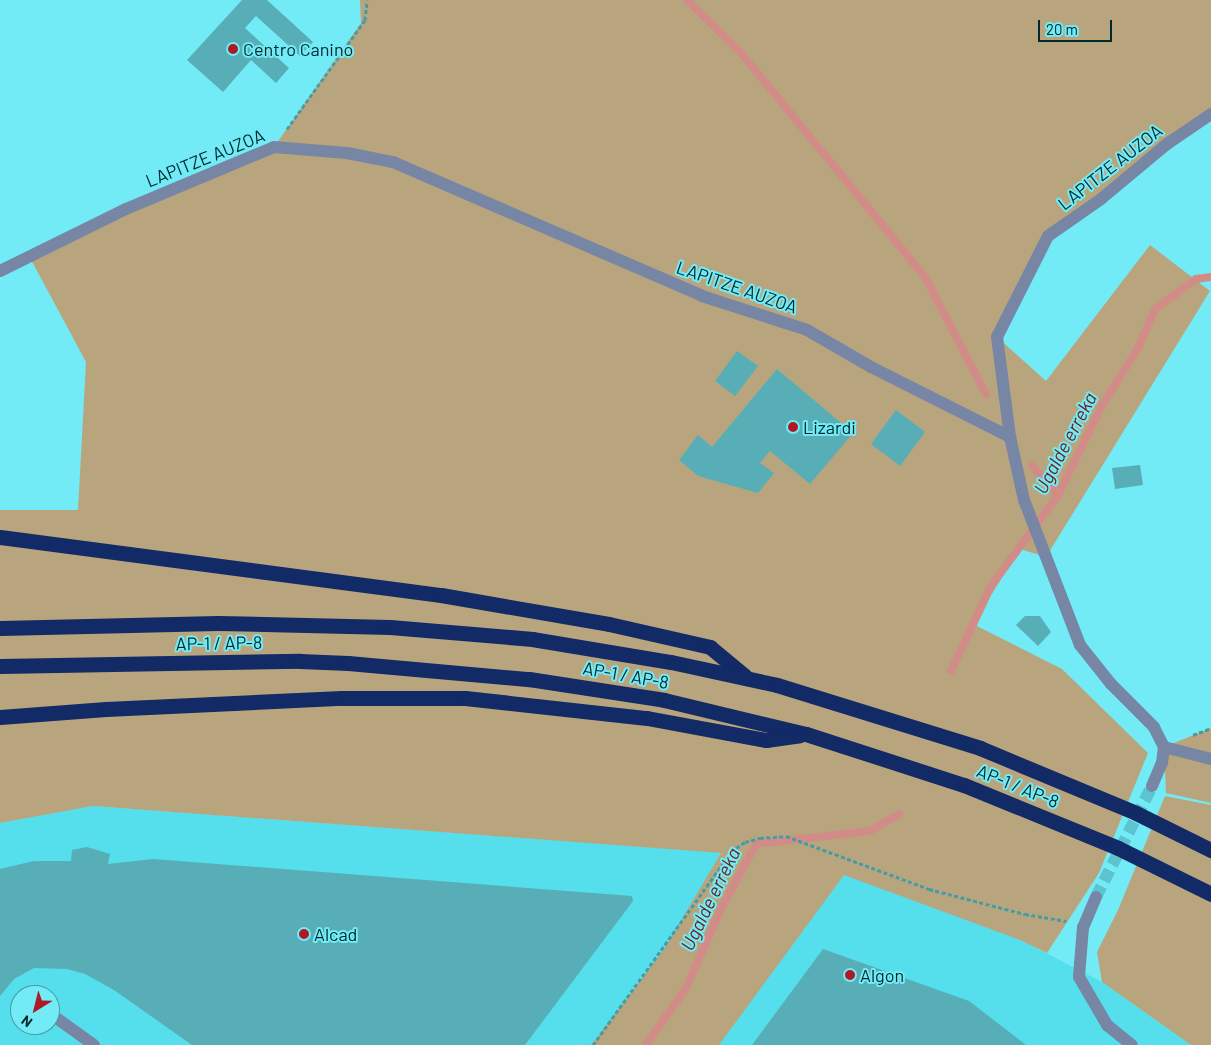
<!DOCTYPE html>
<html>
<head>
<meta charset="utf-8">
<style>
	body { margin:0 }
	#map { position:relative; width:1211px; height:1045px; overflow:hidden; background:#72ebf7; font-family:Barlow,sans-serif }
	div>[style] { position:absolute }
	.built>* { inset:0; background:#55deeb }
	.green>* { inset:0; background:#b9a57d }
	.stream>* { height:8px; margin:-4px; padding:0 4px; transform-origin:4px; border-radius:4px; background:#d18c87 }
	.building>* { inset:0; background:#57aeb7 }
	.minor-tunnel>* { height:12px; margin-top:-6px; transform-origin:0; background:repeating-linear-gradient(90deg,#5bc4cf 0 12px,transparent 0 18px) }
	.path>* { height:3px; margin-top:-1.5px; transform-origin:0; background:repeating-linear-gradient(90deg,#449ca5 0 4px,transparent 0 6.5px) }
	.minor>* { height:12px; margin:-6px; padding:0 6px; transform-origin:6px; border-radius:6px; background:#7786a4 }
	.highway>* { height:15px; margin:-7.5px; padding:0 7.5px; transform-origin:7.5px; border-radius:7.5px; background:#122a65 }
	.dots>* { width:14px; height:14px; translate:-50% -50%; box-sizing:border-box; border:2px solid #72ebf7; border-radius:50% }
	span { translate:-50% -50%; white-space:nowrap; text-align:center; line-height:1.15; -webkit-text-stroke:4px #72ebf7; paint-order:stroke }
	.poi-label { font-size:18px; color:#00292d }
	.left { translate:0 -50%; text-align:left }
	.street-label { font-size:18px; color:#00292d }
	.water-label { font-size:19px; color:#6f1e1f; font-style:italic }
	.north { position:absolute; left:10px; top:985px; width:50px; height:50px; box-sizing:border-box; background:#72ebf7; border:1px solid #449da6; border-radius:50%; rotate:216deg; font-size:14px; font-weight:700; line-height:20px; text-align:center; color:#00292d }
	.north::after { content:''; display:block; margin:auto; width:18px; height:22px; background:#ad1a26; clip-path:polygon(50% 0,100% 100%,50% 72%,0 100%) }
	.scale { position:absolute; left:1038px; top:20px; width:74px; height:22px; box-sizing:border-box; border:2px solid #00292d; border-top:0; padding-left:6px; font-size:15px; line-height:18px; white-space:nowrap; color:#00292d; -webkit-text-stroke:4px #72ebf7; paint-order:stroke }
</style>
</head>
<body>
<div id="map">
	<div class="built">
		<div style="clip-path:polygon(evenodd,93px 806px,874px 864px,1102px 982px,1191px 1045px,0 1045px,0 823px,93px 806px,20px 995px,50px 995px,50px 1025px,20px 1025px,20px 995px)"></div>
	</div>
	<div class="green">
		<div style="clip-path:polygon(360px 0,1211px 0,1211px 116px,1048px 236px,997px 337px,1046px 381px,1150px 245px,1210px 291px,1046px 557px,1020px 549px,973px 624px,1062px 669px,1148px 753px,1099px 873px,1047px 953px,1020px 940px,844px 875px,719px 1045px,591px 1045px,664px 949px,721px 853px,93px 806px,0 823px,0 510px,78px 510px,86px 362px,29px 256px,274px 147px,361px 23px)"></div>
		<div style="clip-path:polygon(1211px 728px,1211px 803px,1166px 793px,1164px 747px)"></div>
		<div style="clip-path:polygon(1165px 796px,1211px 805px,1211px 1045px,1191px 1045px,1102px 982px,1097px 952px,1118px 910px)"></div>
	</div>
	<div class="stream">
		<div style="left:687px;top:0;width:76px;rotate:44.5deg"></div>
		<div style="left:741px;top:53px;width:290px;rotate:50.6deg"></div>
		<div style="left:925px;top:277px;width:132px;rotate:62.5deg"></div>
		<div style="left:1032px;top:466px;width:39px;rotate:48deg"></div>
		<div style="left:951px;top:671px;width:94px;rotate:-64.8deg"></div>
		<div style="left:991px;top:586px;width:113px;rotate:-53.6deg"></div>
		<div style="left:1058px;top:495px;width:102px;rotate:-63.7deg"></div>
		<div style="left:1103px;top:404px;width:66px;rotate:-58deg"></div>
		<div style="left:1138px;top:348px;width:43px;rotate:-66.4deg"></div>
		<div style="left:1155px;top:309px;width:51px;rotate:-36.2deg"></div>
		<div style="left:1196px;top:279px;width:15px;rotate:-8deg"></div>
		<div style="left:646px;top:1045px;width:70px;rotate:-54.9deg"></div>
		<div style="left:686px;top:988px;width:86px;rotate:-66.1deg"></div>
		<div style="left:721px;top:909px;width:74px;rotate:-61.7deg"></div>
		<div style="left:756px;top:844px;width:115px;rotate:-6.5deg"></div>
		<div style="left:870px;top:831px;width:34px;rotate:-30deg"></div>
	</div>
	<div class="building">
		<div style="clip-path:polygon(242px 0,267px 0,313px 42px,300px 56px,256px 16px,245px 28px,289px 68px,276px 83px,251px 60px,223px 92px,187px 60px)"></div>
		<div style="clip-path:polygon(737px 351px,758px 366px,735px 396px,715px 381px)"></div>
		<div style="clip-path:polygon(777px 369px,853px 433px,810px 484px,770px 451px,760px 463px,774px 473px,758px 493px,698px 476px,679px 460px,698px 435px,712px 447px)"></div>
		<div style="clip-path:polygon(896px 410px,925px 432px,900px 466px,871px 444px)"></div>
		<div style="clip-path:polygon(1140px 465px,1143px 485px,1115px 489px,1112px 468px)"></div>
		<div style="clip-path:polygon(1025px 616px,1040px 616px,1051px 632px,1038px 646px,1016px 625px)"></div>
		<div style="clip-path:polygon(87px 847px,110px 854px,108px 864px,153px 859px,632px 896px,633px 901px,525px 1045px,192px 1045px,114px 990px,85px 974px,67px 969px,34px 968px,14px 979px,0 996px,0 869px,34px 861px,71px 861px,72px 850px)"></div>
		<div style="clip-path:polygon(823px 949px,969px 1001px,1026px 1045px,752px 1045px)"></div>
	</div>
	<div class="minor-tunnel">
		<div style="left:1096px;top:897px;width:124px;rotate:-63.2deg"></div>
	</div>
	<div class="path">
		<div style="left:287px;top:129px;width:134px;rotate:-54.4deg"></div>
		<div style="left:365px;top:20px;width:20px;rotate:-84deg"></div>
		<div style="left:1193px;top:735px;width:19px;rotate:-21deg"></div>
		<div style="left:593px;top:1045px;width:237px;rotate:-54.4deg"></div>
		<div style="left:731px;top:852px;width:17px;rotate:-36deg"></div>
		<div style="left:745px;top:842px;width:16px;rotate:-15deg"></div>
		<div style="left:760px;top:838px;width:26px;rotate:-4deg"></div>
		<div style="left:786px;top:836px;width:153px;rotate:20.3deg"></div>
		<div style="left:929px;top:889px;width:99px;rotate:14.6deg"></div>
		<div style="left:1025px;top:914px;width:42px;rotate:9.7deg"></div>
	</div>
	<div class="minor">
		<div style="left:0;top:271px;width:140px;rotate:-26.2deg"></div>
		<div style="left:126px;top:209px;width:160px;rotate:-22.7deg"></div>
		<div style="left:274px;top:147px;width:73px;rotate:4.7deg"></div>
		<div style="left:347px;top:153px;width:47px;rotate:11.1deg"></div>
		<div style="left:393px;top:162px;width:337px;rotate:23.4deg"></div>
		<div style="left:702px;top:296px;width:110px;rotate:17.9deg"></div>
		<div style="left:807px;top:330px;width:74px;rotate:30deg"></div>
		<div style="left:871px;top:367px;width:156px;rotate:26.7deg"></div>
		<div style="left:1164px;top:747px;width:49px;rotate:14.3deg"></div>
		<div style="left:1152px;top:786px;width:25px;rotate:-67deg"></div>
		<div style="left:1162px;top:763px;width:16px;rotate:-83deg"></div>
		<div style="left:1164px;top:747px;width:22px;rotate:-117deg"></div>
		<div style="left:1154px;top:727px;width:61px;rotate:-135deg"></div>
		<div style="left:1111px;top:684px;width:50px;rotate:-128.5deg"></div>
		<div style="left:1080px;top:645px;width:155px;rotate:-111.1deg"></div>
		<div style="left:1024px;top:500px;width:65px;rotate:-102.5deg"></div>
		<div style="left:1010px;top:437px;width:101px;rotate:-97.4deg"></div>
		<div style="left:997px;top:337px;width:113px;rotate:-63.2deg"></div>
		<div style="left:1048px;top:236px;width:65px;rotate:-34.9deg"></div>
		<div style="left:1101px;top:199px;width:86px;rotate:-39.8deg"></div>
		<div style="left:1167px;top:144px;width:53px;rotate:-34.3deg"></div>
		<div style="left:1096px;top:897px;width:33px;rotate:113deg"></div>
		<div style="left:1083px;top:927px;width:50px;rotate:94.6deg"></div>
		<div style="left:1079px;top:977px;width:56px;rotate:59.7deg"></div>
		<div style="left:1107px;top:1025px;width:32px;rotate:39deg"></div>
		<div style="left:55px;top:1017px;width:48px;rotate:35.7deg"></div>
	</div>
	<div class="highway">
		<div style="left:0;top:537px;width:445px;rotate:7.5deg"></div>
		<div style="left:441px;top:595px;width:170px;rotate:9.8deg"></div>
		<div style="left:609px;top:624px;width:104px;rotate:12.8deg"></div>
		<div style="left:710px;top:647px;width:45px;rotate:39.6deg"></div>
		<div style="left:0;top:628px;width:218px;rotate:-1.3deg"></div>
		<div style="left:218px;top:623px;width:172px;rotate:1.3deg"></div>
		<div style="left:390px;top:627px;width:143px;rotate:4.8deg"></div>
		<div style="left:532px;top:639px;width:141px;rotate:9.4deg"></div>
		<div style="left:671px;top:662px;width:108px;rotate:12.2deg"></div>
		<div style="left:777px;top:685px;width:213px;rotate:17.2deg"></div>
		<div style="left:980px;top:748px;width:169px;rotate:22.6deg"></div>
		<div style="left:1136px;top:813px;width:84px;rotate:26.3deg"></div>
		<div style="left:0;top:666px;width:300px;rotate:-1deg"></div>
		<div style="left:300px;top:661px;width:48px;rotate:2.4deg"></div>
		<div style="left:348px;top:663px;width:182px;rotate:5.1deg"></div>
		<div style="left:529px;top:679px;width:137px;rotate:8.8deg"></div>
		<div style="left:664px;top:700px;width:146px;rotate:13.5deg"></div>
		<div style="left:806px;top:734px;width:166px;rotate:17.9deg"></div>
		<div style="left:964px;top:785px;width:166px;rotate:22.2deg"></div>
		<div style="left:1118px;top:848px;width:104px;rotate:26.3deg"></div>
		<div style="left:0;top:717px;width:106px;rotate:-4.3deg"></div>
		<div style="left:106px;top:709px;width:236px;rotate:-2.7deg"></div>
		<div style="left:342px;top:698px;width:123px"></div>
		<div style="left:465px;top:698px;width:183px;rotate:6.3deg"></div>
		<div style="left:647px;top:718px;width:121px;rotate:10.5deg"></div>
		<div style="left:766px;top:740px;width:34px;rotate:-8deg"></div>
	</div>
	<div class="dots">
		<div style="left:233px;top:49px;background:#ad1a26"></div>
		<div style="left:793px;top:427px;background:#ad1a26"></div>
		<div style="left:304px;top:934px;background:#ad1a26"></div>
		<div style="left:850px;top:975px;background:#ad1a26"></div>
	</div>
	<div class="poi-label">
		<span class="left" style="left:243px;top:49px">Centro Canino</span>
		<span class="left" style="left:803px;top:427px">Lizardi</span>
		<span class="left" style="left:314px;top:934px">Alcad</span>
		<span class="left" style="left:860px;top:975px">Algon</span>
	</div>
	<div class="street-label">
		<span style="left:205px;top:158px;rotate:-22deg">LAPITZE AUZOA</span>
		<span style="left:1110px;top:167px;rotate:-38deg">LAPITZE AUZOA</span>
		<span style="left:737px;top:287px;rotate:19deg">LAPITZE AUZOA</span>
		<span style="left:219px;top:643px;rotate:-1deg">AP-1 / AP-8</span>
		<span style="left:626px;top:675px;rotate:10deg">AP-1 / AP-8</span>
		<span style="left:1018px;top:786px;rotate:22deg">AP-1 / AP-8</span>
	</div>
	<div class="water-label">
		<span style="left:1065px;top:443px;rotate:-62deg">Ugalde erreka</span>
		<span style="left:710px;top:899px;rotate:-64deg">Ugalde erreka</span>
	</div>
	<div class="north">N</div>
	<div class="scale">20 m</div>
</div>
</body>
</html>
